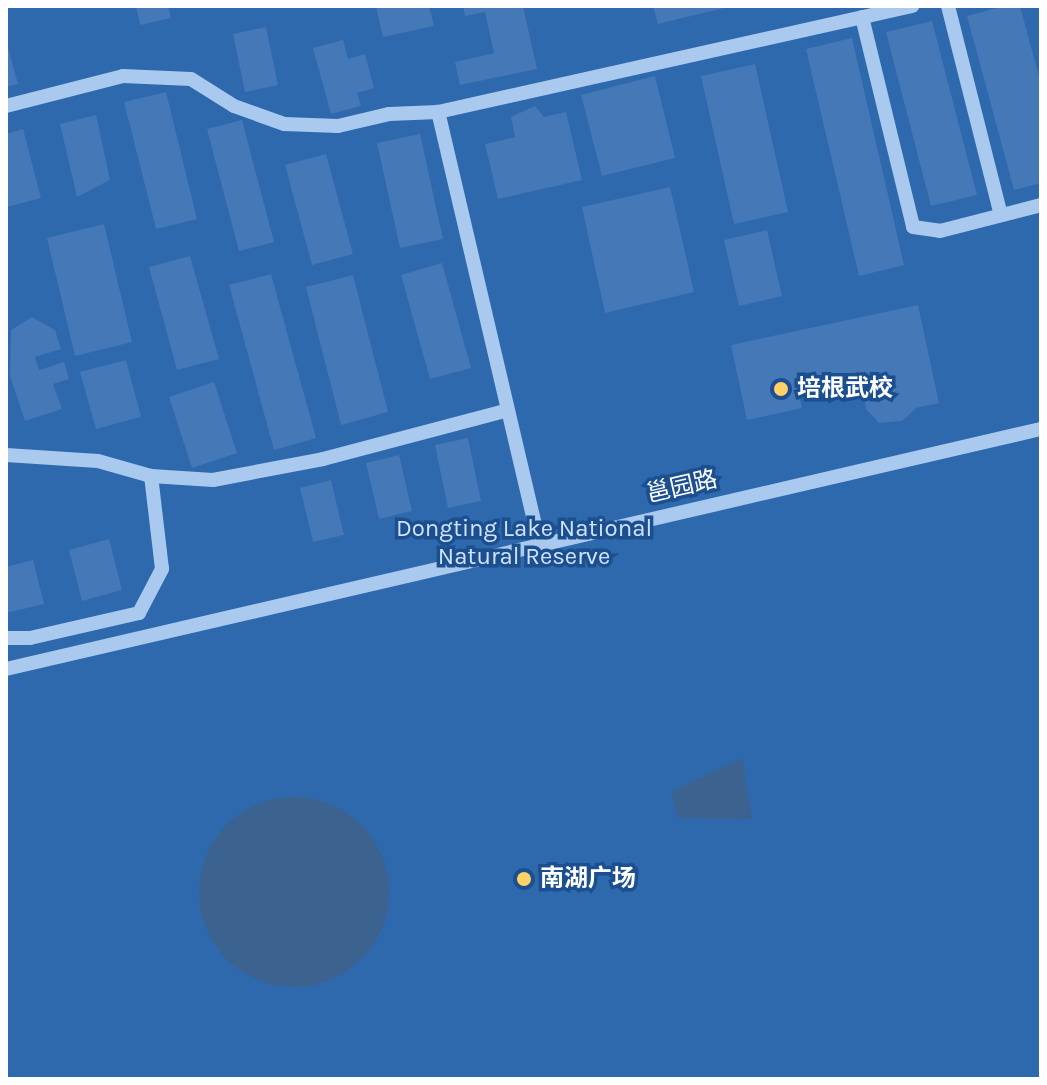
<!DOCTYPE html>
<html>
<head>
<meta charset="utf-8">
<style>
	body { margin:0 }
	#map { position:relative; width:1047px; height:1085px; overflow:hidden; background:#1b4f8f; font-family:Karla,"Noto Sans SC",sans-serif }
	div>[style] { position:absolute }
	.green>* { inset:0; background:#2e69ad }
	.water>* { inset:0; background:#3c6290 }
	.round { border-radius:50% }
	.building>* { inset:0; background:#4478b7 }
	.minor>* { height:14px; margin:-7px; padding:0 7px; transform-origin:7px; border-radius:7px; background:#a9c9ee }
	.dots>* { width:22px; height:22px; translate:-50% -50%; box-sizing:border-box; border:4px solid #1b4f8f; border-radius:50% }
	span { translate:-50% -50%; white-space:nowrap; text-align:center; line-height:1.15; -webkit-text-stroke:7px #1b4f8f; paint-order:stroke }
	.poi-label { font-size:24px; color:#fff; font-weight:700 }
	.left { translate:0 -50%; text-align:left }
	.street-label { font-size:24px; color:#fff }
	.park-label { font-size:24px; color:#cfe3fa }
	.frame { position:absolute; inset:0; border:8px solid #fff; pointer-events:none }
</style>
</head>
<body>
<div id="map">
	<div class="green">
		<div style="clip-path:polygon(6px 6px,1041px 6px,1041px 1079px,6px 1079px)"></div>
	</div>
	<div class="water">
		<div style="clip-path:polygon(742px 758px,752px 819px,677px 818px,672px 791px)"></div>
		<div class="round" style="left:199px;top:797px;width:190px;height:190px"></div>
	</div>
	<div class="building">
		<div style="clip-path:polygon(136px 6px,168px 6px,171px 18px,140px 25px)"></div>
		<div style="clip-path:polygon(376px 6px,429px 6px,434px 26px,383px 37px)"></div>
		<div style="clip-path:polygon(463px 6px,523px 6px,537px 69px,460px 85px,455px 62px,494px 53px,485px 12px,465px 16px)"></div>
		<div style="clip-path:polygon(653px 6px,728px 6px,728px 7px,658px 24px)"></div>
		<div style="clip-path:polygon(1004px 6px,1020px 6px,1041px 84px,1041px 183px,1014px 190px,967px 16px)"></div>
		<div style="clip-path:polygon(932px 21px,977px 195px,931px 206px,886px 32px)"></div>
		<div style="clip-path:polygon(266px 27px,278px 85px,245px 92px,233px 34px)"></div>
		<div style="clip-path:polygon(852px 38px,904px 265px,859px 276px,806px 49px)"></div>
		<div style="clip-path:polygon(6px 40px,18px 84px,6px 87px)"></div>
		<div style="clip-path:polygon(343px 40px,348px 59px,365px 54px,374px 88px,357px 93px,361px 106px,331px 114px,313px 48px)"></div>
		<div style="clip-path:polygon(755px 64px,788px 212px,734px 224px,701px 76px)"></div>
		<div style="clip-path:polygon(655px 76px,675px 158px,602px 176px,581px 95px)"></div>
		<div style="clip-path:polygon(166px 92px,197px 219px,156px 229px,124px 102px)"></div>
		<div style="clip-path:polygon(535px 106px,544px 117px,566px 112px,582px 180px,498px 199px,485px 144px,515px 137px,511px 117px)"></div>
		<div style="clip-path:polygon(96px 115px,110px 180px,77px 197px,60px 124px)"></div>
		<div style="clip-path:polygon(242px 120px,274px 242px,239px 251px,207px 129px)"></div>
		<div style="clip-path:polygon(23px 129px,41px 198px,7px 207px,6px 134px)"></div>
		<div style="clip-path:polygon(420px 134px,443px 239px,400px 248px,377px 143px)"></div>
		<div style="clip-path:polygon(326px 154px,353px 254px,312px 265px,285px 165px)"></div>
		<div style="clip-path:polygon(670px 187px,694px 292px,605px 313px,582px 207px)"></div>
		<div style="clip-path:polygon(104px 224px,132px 342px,75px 356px,47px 238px)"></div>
		<div style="clip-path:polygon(767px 230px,782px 296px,739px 306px,724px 240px)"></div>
		<div style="clip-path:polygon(190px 256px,219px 359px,177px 370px,149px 267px)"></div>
		<div style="clip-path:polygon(442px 263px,471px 368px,430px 379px,401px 275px)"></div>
		<div style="clip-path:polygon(271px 274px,316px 438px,274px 450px,229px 285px)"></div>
		<div style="clip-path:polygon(353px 275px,388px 412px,341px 425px,306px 287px)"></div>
		<div style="clip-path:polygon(918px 305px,939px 403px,916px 408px,902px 421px,879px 423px,866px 409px,861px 381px,799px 394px,802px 408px,747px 420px,731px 345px)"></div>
		<div style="clip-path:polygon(32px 317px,55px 330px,61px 349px,35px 357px,39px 370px,64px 362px,69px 379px,53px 384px,62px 409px,25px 421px,10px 376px,11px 330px)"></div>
		<div style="clip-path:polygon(126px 360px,141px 417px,96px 429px,80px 372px)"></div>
		<div style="clip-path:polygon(214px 382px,237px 453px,192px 468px,169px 397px)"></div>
		<div style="clip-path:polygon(468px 438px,481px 501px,448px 508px,435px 445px)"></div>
		<div style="clip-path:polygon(399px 455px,412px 511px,379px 519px,366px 463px)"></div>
		<div style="clip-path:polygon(331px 480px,344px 535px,313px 542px,300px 488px)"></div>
		<div style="clip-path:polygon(109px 539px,122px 590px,82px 601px,69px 550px)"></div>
		<div style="clip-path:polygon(33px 560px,44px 604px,6px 613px,6px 567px)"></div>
	</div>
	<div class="minor">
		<div style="left:948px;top:6px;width:212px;rotate:75.8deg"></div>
		<div style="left:862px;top:17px;width:216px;rotate:76.3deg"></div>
		<div style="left:913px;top:227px;width:27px;rotate:8deg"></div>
		<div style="left:940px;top:231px;width:104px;rotate:-14.4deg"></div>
		<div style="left:6px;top:106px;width:121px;rotate:-14.4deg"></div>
		<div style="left:123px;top:76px;width:68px;rotate:2.5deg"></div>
		<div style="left:191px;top:79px;width:51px;rotate:32.1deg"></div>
		<div style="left:234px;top:106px;width:53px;rotate:19.8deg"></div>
		<div style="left:284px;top:124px;width:54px;rotate:2.1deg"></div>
		<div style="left:338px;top:126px;width:52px;rotate:-13.2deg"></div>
		<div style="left:389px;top:114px;width:49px;rotate:-2.3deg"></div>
		<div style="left:6px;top:455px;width:92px;rotate:3.7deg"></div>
		<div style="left:98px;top:461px;width:55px;rotate:15.8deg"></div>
		<div style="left:151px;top:476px;width:62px;rotate:3.7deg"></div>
		<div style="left:213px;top:480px;width:112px;rotate:-10.8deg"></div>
		<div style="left:323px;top:459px;width:191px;rotate:-14.8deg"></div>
		<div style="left:539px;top:542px;width:442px;rotate:-103.2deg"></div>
		<div style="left:438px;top:112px;width:486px;rotate:-12.6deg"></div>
		<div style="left:6px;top:638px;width:24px"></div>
		<div style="left:30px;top:638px;width:112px;rotate:-12.9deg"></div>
		<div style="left:139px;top:613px;width:50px;rotate:-62.4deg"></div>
		<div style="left:162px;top:569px;width:94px;rotate:-96.7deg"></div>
		<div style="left:6px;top:669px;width:1062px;rotate:-13.06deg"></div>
	</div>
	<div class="dots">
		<div style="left:781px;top:389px;background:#ffd166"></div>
		<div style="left:524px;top:879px;background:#ffd166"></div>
	</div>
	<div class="poi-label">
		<span class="left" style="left:797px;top:389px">培根武校</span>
		<span class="left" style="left:540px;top:879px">南湖广场</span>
	</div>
	<div class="street-label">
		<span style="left:682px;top:487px;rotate:-13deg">邕园路</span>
	</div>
	<div class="park-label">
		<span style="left:524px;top:543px">Dongting Lake National<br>Natural Reserve</span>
	</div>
	<div class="frame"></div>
</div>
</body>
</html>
